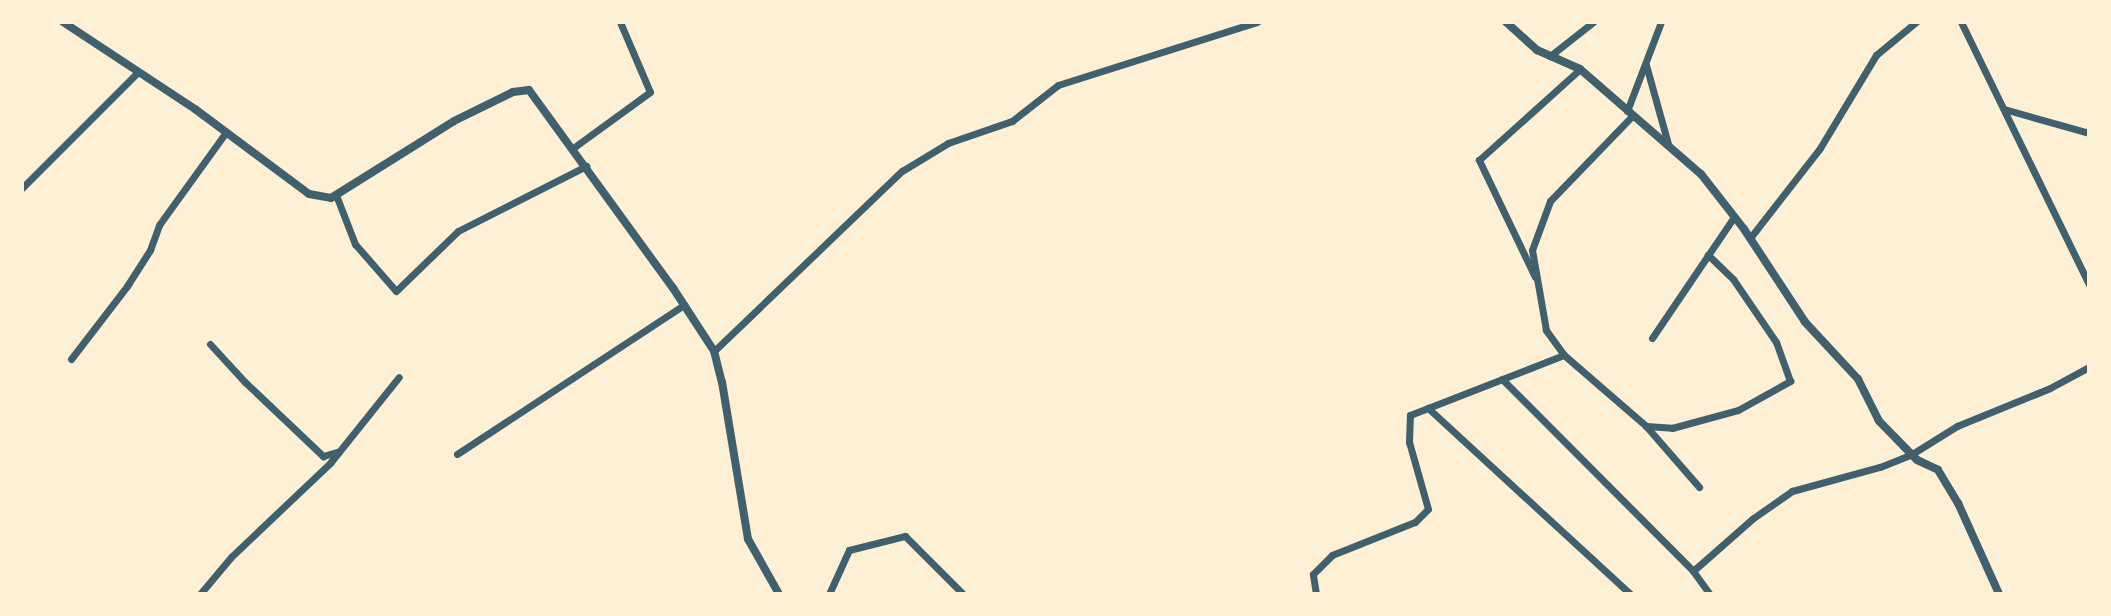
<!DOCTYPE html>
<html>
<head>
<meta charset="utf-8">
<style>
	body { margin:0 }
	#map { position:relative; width:2111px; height:616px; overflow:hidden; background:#fdf0d5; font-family:Montserrat,sans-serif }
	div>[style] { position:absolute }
	.minor>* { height:7px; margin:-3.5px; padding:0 3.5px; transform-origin:3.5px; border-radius:3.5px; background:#3f606c }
	.tertiary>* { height:8px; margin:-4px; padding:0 4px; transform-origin:4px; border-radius:4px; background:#3f606c }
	span { translate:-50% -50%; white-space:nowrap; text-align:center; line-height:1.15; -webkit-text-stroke:8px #fdf0d5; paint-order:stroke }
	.frame { position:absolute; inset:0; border:24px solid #fdf0d5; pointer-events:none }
</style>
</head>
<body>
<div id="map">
	<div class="minor">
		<div style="left:1961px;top:22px;width:292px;rotate:64deg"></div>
		<div style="left:1550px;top:56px;width:55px;rotate:-38.3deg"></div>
		<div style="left:1646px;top:65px;width:82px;rotate:74.4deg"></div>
		<div style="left:2004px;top:109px;width:88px;rotate:15.8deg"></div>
		<div style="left:1627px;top:111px;width:95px;rotate:-69.1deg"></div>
		<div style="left:573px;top:148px;width:95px;rotate:-36deg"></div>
		<div style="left:650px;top:92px;width:76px;rotate:-113.2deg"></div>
		<div style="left:22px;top:188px;width:164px;rotate:-45deg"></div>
		<div style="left:336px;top:195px;width:53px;rotate:68.8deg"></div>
		<div style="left:355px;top:244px;width:62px;rotate:48.9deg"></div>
		<div style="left:396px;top:291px;width:86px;rotate:-44.1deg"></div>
		<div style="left:458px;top:231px;width:144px;rotate:-26.9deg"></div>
		<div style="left:1750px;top:238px;width:114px;rotate:-52.1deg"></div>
		<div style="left:1820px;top:148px;width:109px;rotate:-58.9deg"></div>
		<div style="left:1876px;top:55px;width:52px;rotate:-39.5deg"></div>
		<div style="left:1535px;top:277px;width:130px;rotate:-115.6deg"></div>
		<div style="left:1479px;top:160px;width:136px;rotate:-42deg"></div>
		<div style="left:1652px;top:338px;width:146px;rotate:-55.9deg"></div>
		<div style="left:210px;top:344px;width:52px;rotate:47.4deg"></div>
		<div style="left:245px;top:382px;width:108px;rotate:43.5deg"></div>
		<div style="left:323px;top:456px;width:15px;rotate:-16deg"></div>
		<div style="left:714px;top:351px;width:260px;rotate:-43.8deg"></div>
		<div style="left:902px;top:171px;width:54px;rotate:-31.3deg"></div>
		<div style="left:948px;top:143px;width:68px;rotate:-19deg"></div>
		<div style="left:1012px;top:121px;width:58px;rotate:-38deg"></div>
		<div style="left:1058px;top:85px;width:209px;rotate:-17.6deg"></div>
		<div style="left:1564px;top:355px;width:108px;rotate:40.9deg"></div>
		<div style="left:1646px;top:426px;width:26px;rotate:4deg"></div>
		<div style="left:1672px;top:428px;width:68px;rotate:-15.3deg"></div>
		<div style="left:1738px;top:410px;width:60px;rotate:-29.1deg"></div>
		<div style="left:1790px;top:381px;width:41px;rotate:-109.7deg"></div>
		<div style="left:1776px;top:342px;width:76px;rotate:-124.3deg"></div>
		<div style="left:1733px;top:279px;width:35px;rotate:-136deg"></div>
		<div style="left:71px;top:359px;width:92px;rotate:-52.5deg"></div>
		<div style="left:127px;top:286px;width:43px;rotate:-57.4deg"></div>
		<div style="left:150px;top:250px;width:27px;rotate:-70deg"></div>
		<div style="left:159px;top:225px;width:115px;rotate:-54.2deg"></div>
		<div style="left:1502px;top:379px;width:271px;rotate:45.1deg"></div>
		<div style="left:1693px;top:571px;width:29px;rotate:54deg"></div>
		<div style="left:1428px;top:408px;width:275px;rotate:42.6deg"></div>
		<div style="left:1646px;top:426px;width:81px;rotate:49deg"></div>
		<div style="left:457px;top:454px;width:272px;rotate:-33.3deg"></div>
		<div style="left:1693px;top:571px;width:79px;rotate:-41.4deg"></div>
		<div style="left:1752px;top:519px;width:49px;rotate:-35deg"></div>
		<div style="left:1792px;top:491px;width:91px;rotate:-15.3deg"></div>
		<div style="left:1880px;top:467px;width:35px;rotate:-22deg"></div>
		<div style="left:1912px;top:454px;width:53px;rotate:-31.9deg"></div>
		<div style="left:1957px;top:426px;width:100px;rotate:-22.2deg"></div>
		<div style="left:2050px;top:388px;width:44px;rotate:-28.3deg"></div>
		<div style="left:200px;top:594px;width:48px;rotate:-50deg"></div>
		<div style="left:231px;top:557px;width:137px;rotate:-43.5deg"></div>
		<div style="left:330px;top:463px;width:110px;rotate:-51.3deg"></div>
		<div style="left:829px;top:594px;width:48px;rotate:-65.6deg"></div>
		<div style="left:849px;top:550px;width:58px;rotate:-14deg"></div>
		<div style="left:905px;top:536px;width:82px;rotate:45deg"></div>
		<div style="left:1316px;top:594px;width:20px;rotate:-99deg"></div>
		<div style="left:1313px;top:574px;width:27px;rotate:-45deg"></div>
		<div style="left:1332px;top:555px;width:89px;rotate:-21.7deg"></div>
		<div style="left:1415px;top:522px;width:18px;rotate:-45deg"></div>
		<div style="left:1428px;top:509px;width:70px;rotate:-105.8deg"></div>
		<div style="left:1409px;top:442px;width:27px;rotate:-88deg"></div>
		<div style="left:1410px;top:415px;width:165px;rotate:-21.3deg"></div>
		<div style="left:1564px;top:355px;width:31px;rotate:-126deg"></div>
		<div style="left:1546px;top:330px;width:81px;rotate:-99.9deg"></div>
		<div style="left:1532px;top:250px;width:52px;rotate:-69.8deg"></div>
		<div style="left:1550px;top:201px;width:118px;rotate:-46deg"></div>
	</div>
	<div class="tertiary">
		<div style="left:63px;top:22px;width:158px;rotate:33.4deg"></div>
		<div style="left:195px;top:109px;width:142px;rotate:36.7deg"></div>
		<div style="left:309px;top:194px;width:22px;rotate:10deg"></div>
		<div style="left:331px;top:198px;width:145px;rotate:-32deg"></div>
		<div style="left:454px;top:121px;width:66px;rotate:-26.2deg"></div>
		<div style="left:513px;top:92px;width:16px;rotate:-7deg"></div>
		<div style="left:529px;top:90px;width:245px;rotate:54deg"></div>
		<div style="left:673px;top:288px;width:75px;rotate:56.9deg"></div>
		<div style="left:714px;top:351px;width:32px;rotate:76deg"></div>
		<div style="left:722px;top:382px;width:159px;rotate:80.6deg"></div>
		<div style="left:748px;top:539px;width:63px;rotate:60.6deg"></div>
		<div style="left:1506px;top:22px;width:42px;rotate:42.1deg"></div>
		<div style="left:1537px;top:50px;width:47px;rotate:23.8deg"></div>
		<div style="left:1580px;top:69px;width:160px;rotate:41deg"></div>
		<div style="left:1701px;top:174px;width:70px;rotate:52deg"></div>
		<div style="left:1744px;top:229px;width:111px;rotate:56.7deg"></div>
		<div style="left:1805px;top:322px;width:78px;rotate:47.1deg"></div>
		<div style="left:1858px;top:379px;width:47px;rotate:63.4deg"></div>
		<div style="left:1879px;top:421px;width:54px;rotate:45.7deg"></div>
		<div style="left:1917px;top:460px;width:23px;rotate:25deg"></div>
		<div style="left:1938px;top:470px;width:39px;rotate:59deg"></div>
		<div style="left:1958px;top:503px;width:100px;rotate:65.7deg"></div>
	</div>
	<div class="frame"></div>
</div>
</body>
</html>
